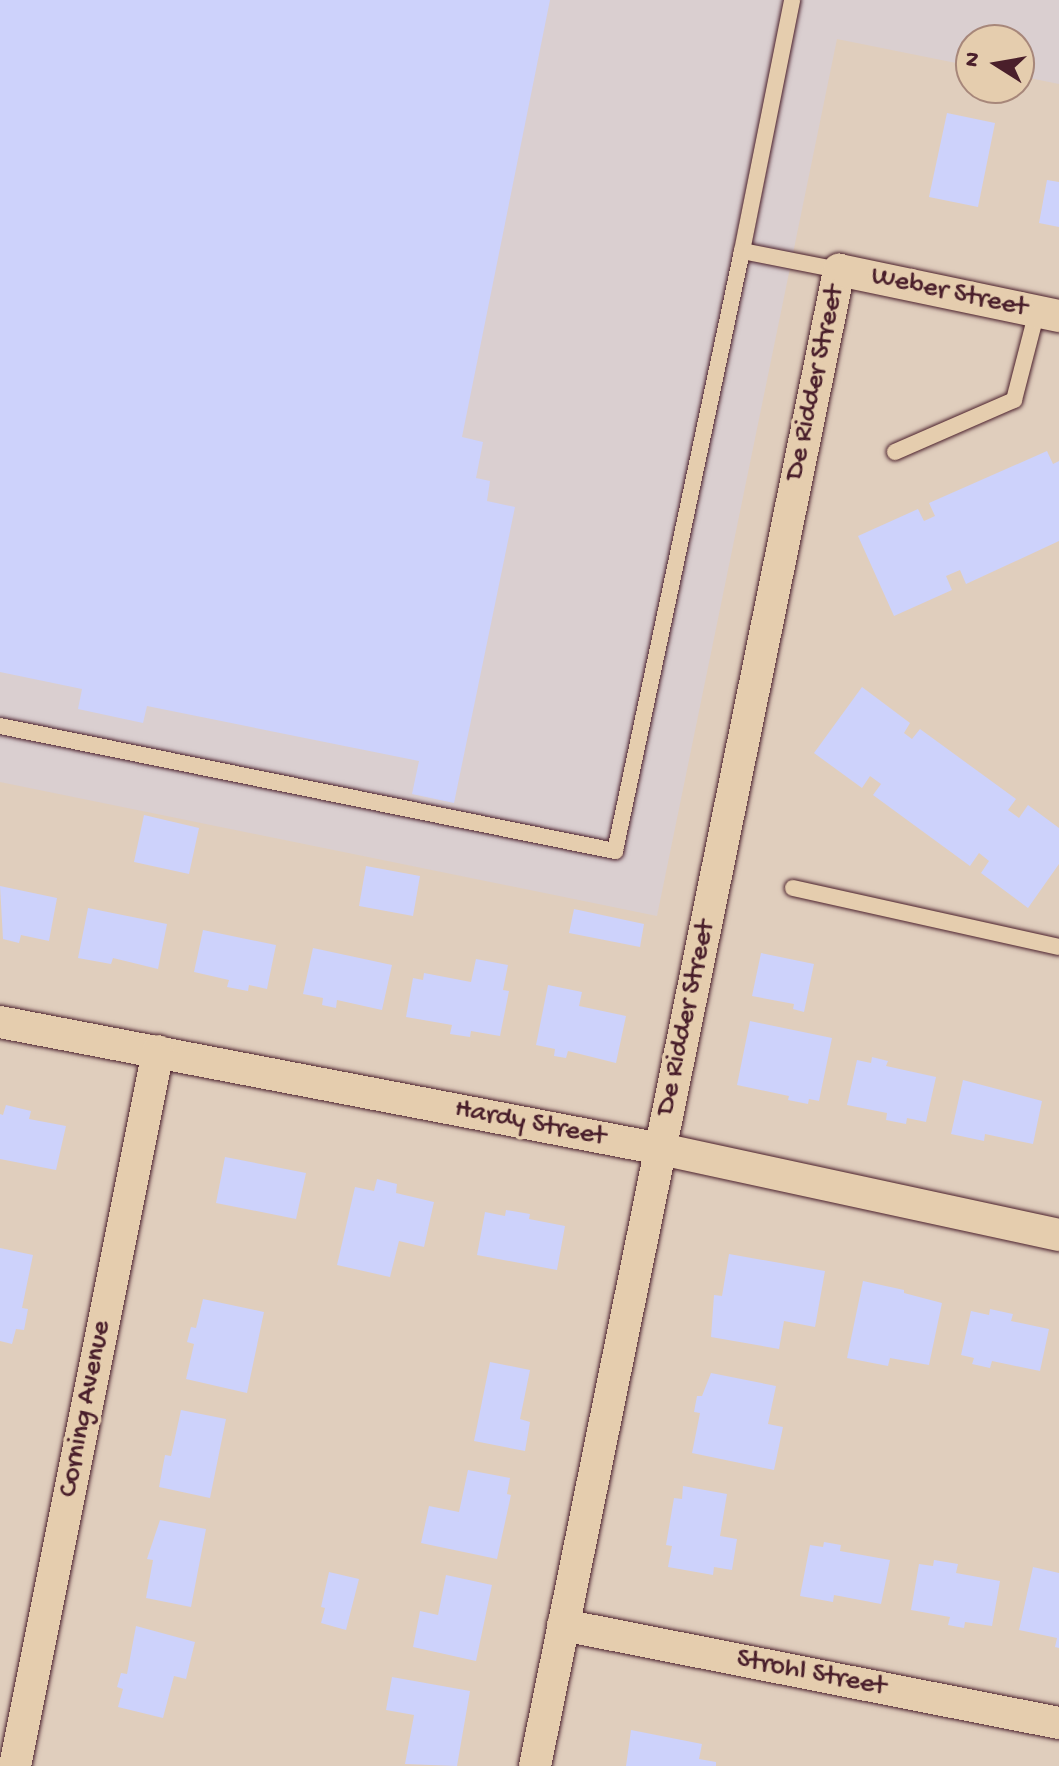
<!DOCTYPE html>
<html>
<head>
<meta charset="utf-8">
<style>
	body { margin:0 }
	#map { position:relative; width:1059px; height:1766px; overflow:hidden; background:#e0cebd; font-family:"Gochi Hand",sans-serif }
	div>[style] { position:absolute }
	.built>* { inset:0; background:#dacfd0 }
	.building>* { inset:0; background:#cdd2fb }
	.roads { filter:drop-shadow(0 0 2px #4a1f2b) drop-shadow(0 0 2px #4a1f2b) }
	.lane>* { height:16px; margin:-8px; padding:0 8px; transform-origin:8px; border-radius:8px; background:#e5cdae }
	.street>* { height:32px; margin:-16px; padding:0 16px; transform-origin:16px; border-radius:16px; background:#e5cdae }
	span { translate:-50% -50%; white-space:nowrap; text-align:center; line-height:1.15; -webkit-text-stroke:7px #e5cdae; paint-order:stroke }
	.street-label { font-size:28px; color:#4a1f2b }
	.north { position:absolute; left:955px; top:24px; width:80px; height:80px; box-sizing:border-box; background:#e5cdae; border:2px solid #a7877a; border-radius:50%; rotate:281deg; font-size:22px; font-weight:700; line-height:32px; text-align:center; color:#4a1f2b }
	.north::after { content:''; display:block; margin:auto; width:28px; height:36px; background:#4a1f2b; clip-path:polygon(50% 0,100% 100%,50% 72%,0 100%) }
</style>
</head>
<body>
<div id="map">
	<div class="built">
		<div style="clip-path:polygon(0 0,1059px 0,1059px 84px,1019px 76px,1019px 40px,971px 40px,971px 66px,837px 39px,657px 916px,0 782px)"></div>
	</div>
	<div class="building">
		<div style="clip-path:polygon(0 0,550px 0,462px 437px,483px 442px,476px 478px,490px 481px,487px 501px,515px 507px,454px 803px,412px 794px,419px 761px,147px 706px,143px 723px,78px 709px,82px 689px,0 672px)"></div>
		<div style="clip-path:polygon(947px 113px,995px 123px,978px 207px,929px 197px)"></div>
		<div style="clip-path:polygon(1047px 180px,1059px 182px,1059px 227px,1039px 223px)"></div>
		<div style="clip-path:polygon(1047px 451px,1053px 464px,1059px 461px,1059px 541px,966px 584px,960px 570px,946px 576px,952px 590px,894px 616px,858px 536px,918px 509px,924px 521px,935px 516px,929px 503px)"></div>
		<div style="clip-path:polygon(862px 687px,910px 723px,904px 733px,912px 739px,920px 729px,1016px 799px,1008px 810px,1019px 818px,1028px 805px,1059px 828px,1059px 864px,1028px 908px,981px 873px,989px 861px,979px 853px,970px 866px,873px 795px,881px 784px,870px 776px,862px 788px,814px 753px)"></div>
		<div style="clip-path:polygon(144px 815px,199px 828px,189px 874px,134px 862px)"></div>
		<div style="clip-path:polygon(366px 866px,420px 876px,413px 916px,359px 906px)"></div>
		<div style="clip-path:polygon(0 886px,57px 898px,49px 941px,21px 935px,19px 943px,3px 939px)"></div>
		<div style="clip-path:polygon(88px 908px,167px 924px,158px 969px,113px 958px,111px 964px,78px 958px)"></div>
		<div style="clip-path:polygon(574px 909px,644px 924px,640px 947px,569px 933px)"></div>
		<div style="clip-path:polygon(203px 930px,276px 945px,267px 989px,249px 985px,248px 991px,227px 987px,229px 980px,194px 972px)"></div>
		<div style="clip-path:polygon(313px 948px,392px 965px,382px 1010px,337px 1000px,336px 1008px,322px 1005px,323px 998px,303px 994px)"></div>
		<div style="clip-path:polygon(761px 953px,814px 964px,804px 1012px,793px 1009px,794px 1004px,752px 996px)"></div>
		<div style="clip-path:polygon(476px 959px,508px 965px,503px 990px,509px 991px,500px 1036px,471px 1031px,470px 1037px,450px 1034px,452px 1025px,406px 1017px,413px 978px,423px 980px,424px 973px,471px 982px)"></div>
		<div style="clip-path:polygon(548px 985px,582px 992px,579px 1006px,626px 1016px,616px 1063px,568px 1051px,566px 1058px,554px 1056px,555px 1049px,536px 1045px)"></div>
		<div style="clip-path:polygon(750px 1021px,832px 1038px,819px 1101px,809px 1099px,808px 1104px,788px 1100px,789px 1096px,737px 1085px)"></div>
		<div style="clip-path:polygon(872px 1057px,888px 1061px,886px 1066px,936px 1077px,926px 1122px,907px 1118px,906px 1124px,886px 1120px,887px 1113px,847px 1105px,857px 1060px,871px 1063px)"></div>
		<div style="clip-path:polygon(963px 1080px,1042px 1101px,1033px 1144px,985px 1134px,984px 1141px,951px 1134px)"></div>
		<div style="clip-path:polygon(6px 1105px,31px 1111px,29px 1119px,66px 1126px,56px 1170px,0 1159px,0 1114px,3px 1115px)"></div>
		<div style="clip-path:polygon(225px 1157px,306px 1173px,296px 1219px,216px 1203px)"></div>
		<div style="clip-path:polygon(377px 1179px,397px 1184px,396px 1193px,434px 1202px,424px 1247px,399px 1241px,390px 1277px,337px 1265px,355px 1187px,374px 1191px)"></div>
		<div style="clip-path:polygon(506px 1210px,530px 1214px,529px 1219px,565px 1226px,557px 1270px,477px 1255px,485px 1212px,505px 1216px)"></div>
		<div style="clip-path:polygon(0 1248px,33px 1255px,22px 1308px,28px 1309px,24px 1330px,16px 1329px,12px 1344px,0 1341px)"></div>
		<div style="clip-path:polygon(729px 1254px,825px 1271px,815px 1327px,784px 1321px,779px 1349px,711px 1337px,714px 1295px,722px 1296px)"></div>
		<div style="clip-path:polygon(863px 1281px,904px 1290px,904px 1293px,942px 1303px,929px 1365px,890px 1358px,888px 1366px,847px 1358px)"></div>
		<div style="clip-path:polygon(203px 1299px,264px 1312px,247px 1393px,186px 1379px,194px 1344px,187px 1342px,191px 1327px,196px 1328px)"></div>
		<div style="clip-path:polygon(990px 1309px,1013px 1314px,1011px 1321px,1049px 1329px,1040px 1371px,992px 1361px,990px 1368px,972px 1364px,974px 1358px,961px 1355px,971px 1311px,989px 1315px)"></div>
		<div style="clip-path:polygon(490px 1362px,530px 1370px,520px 1419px,530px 1422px,525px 1451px,474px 1441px)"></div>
		<div style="clip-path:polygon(711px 1373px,776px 1386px,768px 1424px,783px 1427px,774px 1470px,692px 1453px,700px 1413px,694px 1412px,697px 1396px,702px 1396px)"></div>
		<div style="clip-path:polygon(181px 1410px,226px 1419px,210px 1498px,159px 1487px,165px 1455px,171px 1456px)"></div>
		<div style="clip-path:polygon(468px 1470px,510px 1478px,507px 1494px,511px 1495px,497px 1559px,421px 1543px,429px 1506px,459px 1512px)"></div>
		<div style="clip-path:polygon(683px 1486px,727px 1494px,720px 1536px,737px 1539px,732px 1570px,714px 1567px,713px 1575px,668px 1567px,672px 1546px,666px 1545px,674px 1498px,682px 1499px)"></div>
		<div style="clip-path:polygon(160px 1520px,206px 1529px,191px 1607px,146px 1598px,153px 1560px,147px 1559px)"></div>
		<div style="clip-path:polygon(824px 1542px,841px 1545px,840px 1551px,890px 1560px,881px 1604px,834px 1595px,833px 1602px,800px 1596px,810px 1545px,823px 1547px)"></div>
		<div style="clip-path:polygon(934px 1560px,958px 1564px,956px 1573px,1000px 1581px,992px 1626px,965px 1622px,964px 1628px,948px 1625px,950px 1617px,911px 1610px,919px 1564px,933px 1566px)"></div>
		<div style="clip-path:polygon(1033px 1567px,1059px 1573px,1059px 1648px,1055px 1647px,1057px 1638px,1019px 1630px)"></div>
		<div style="clip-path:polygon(329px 1572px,359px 1579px,346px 1630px,321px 1623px,325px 1608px,321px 1607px)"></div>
		<div style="clip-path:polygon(446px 1575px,492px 1585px,476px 1661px,413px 1647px,420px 1611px,438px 1615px)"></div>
		<div style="clip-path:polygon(136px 1626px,195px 1642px,186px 1679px,174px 1676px,163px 1718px,118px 1707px,123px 1689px,117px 1687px,121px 1673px,127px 1674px)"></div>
		<div style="clip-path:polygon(392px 1677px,470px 1691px,457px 1766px,405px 1764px,414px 1715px,386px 1710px)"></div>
		<div style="clip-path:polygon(631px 1730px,702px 1744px,699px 1759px,716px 1762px,716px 1766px,626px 1766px)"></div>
	</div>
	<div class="roads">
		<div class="lane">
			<div style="left:742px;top:251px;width:256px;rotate:-78.7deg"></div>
			<div style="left:895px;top:452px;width:130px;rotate:-23.6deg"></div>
			<div style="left:1014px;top:400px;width:92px;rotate:-75.5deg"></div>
			<div style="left:0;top:726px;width:628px;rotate:11.49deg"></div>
			<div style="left:615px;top:851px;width:613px;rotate:-78.05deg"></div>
			<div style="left:742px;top:251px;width:99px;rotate:11.1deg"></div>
			<div style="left:793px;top:888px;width:272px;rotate:12.5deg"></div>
		</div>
		<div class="street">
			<div style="left:0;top:1022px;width:673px;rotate:10.88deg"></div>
			<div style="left:661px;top:1149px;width:407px;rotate:12.2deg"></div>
			<div style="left:563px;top:1625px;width:506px;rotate:11.18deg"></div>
			<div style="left:15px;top:1766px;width:729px;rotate:-78.69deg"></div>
			<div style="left:535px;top:1766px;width:1527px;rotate:-78.51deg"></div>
			<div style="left:839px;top:270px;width:225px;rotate:11.8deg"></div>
		</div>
	</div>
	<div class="street-label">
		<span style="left:949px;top:293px;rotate:12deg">Weber Street</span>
		<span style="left:816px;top:383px;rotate:-78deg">De Ridder Street</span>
		<span style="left:687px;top:1018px;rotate:-78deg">De Ridder Street</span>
		<span style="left:530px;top:1124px;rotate:11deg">Hardy Street</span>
		<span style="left:86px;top:1409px;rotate:-79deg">Corning Avenue</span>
		<span style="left:811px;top:1674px;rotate:11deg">Strohl Street</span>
	</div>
	<div class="north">N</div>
</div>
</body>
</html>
